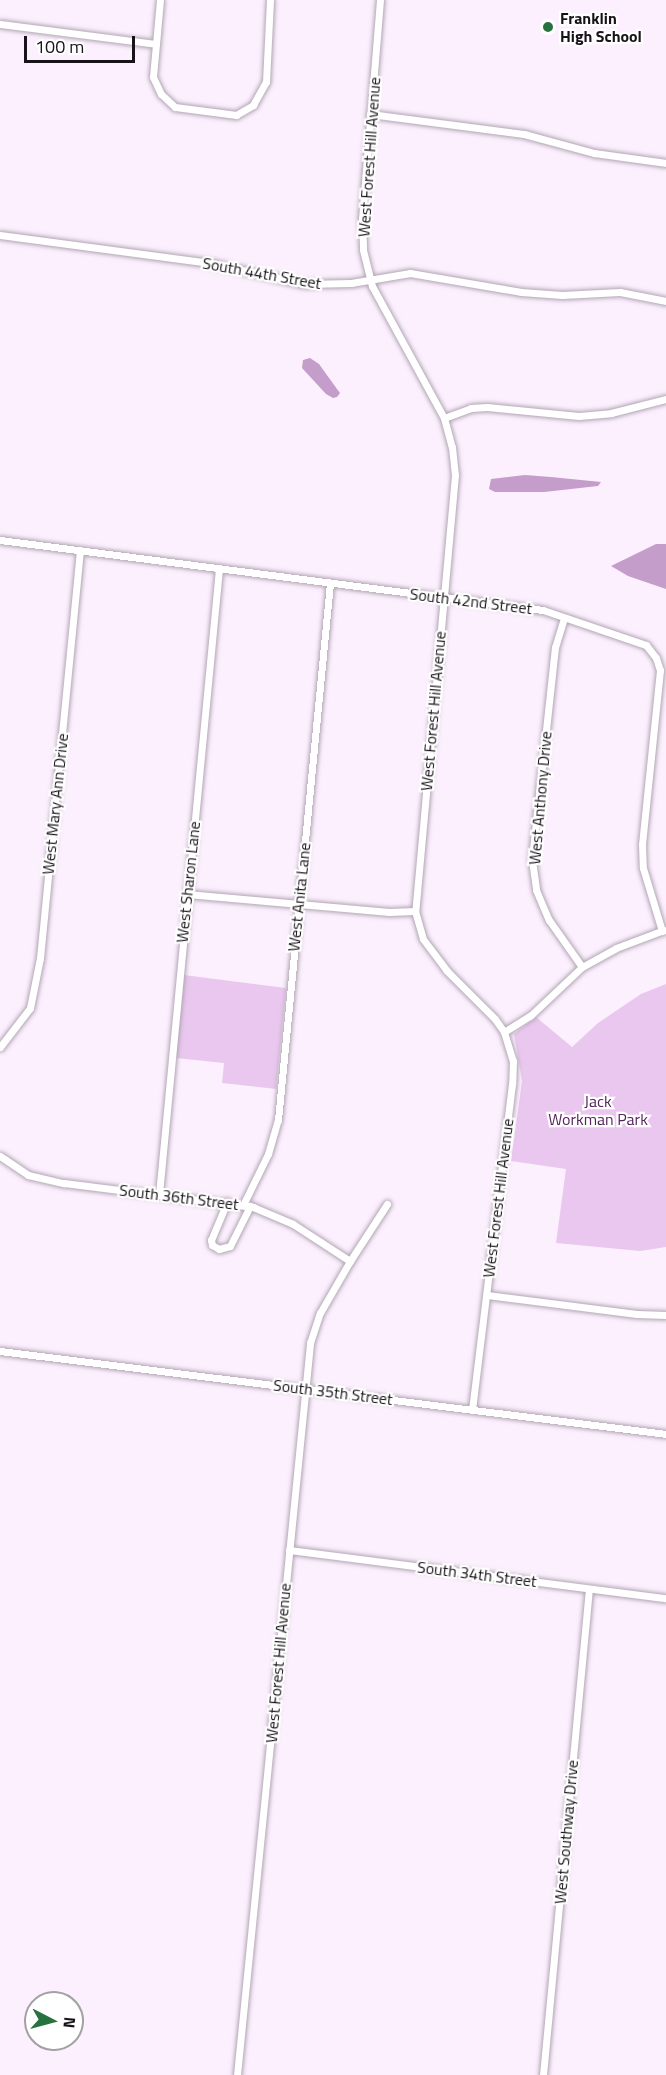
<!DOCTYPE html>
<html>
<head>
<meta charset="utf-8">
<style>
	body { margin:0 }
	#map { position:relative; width:666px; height:2075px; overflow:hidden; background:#fcf0fe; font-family:"Titillium Web",sans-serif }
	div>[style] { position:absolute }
	.green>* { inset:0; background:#eac7ef }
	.water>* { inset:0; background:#c49dca }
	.roads { filter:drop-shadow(0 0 2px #b2a6b4) drop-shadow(0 0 2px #b2a6b4) }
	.street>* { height:7px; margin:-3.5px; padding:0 3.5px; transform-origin:3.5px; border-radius:3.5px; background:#fff }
	.dots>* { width:16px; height:16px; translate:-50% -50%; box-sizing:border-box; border:3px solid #fff; border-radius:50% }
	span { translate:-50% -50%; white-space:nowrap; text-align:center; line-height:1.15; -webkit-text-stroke:4.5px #fff; paint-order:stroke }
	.poi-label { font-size:16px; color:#181318; font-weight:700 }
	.left { translate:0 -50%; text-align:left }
	.street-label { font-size:16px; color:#181318 }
	.park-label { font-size:16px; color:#55255d }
	.north { position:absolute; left:24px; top:1991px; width:60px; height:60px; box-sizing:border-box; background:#fff; border:2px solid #a3a1a3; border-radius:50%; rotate:96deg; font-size:16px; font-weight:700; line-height:24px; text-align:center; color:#181318 }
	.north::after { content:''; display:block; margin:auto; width:21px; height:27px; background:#287240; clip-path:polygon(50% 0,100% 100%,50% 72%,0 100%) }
	.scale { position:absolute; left:24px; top:36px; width:111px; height:27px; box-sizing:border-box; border:3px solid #181318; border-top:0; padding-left:8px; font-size:18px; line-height:21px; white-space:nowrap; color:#181318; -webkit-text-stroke:4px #fff; paint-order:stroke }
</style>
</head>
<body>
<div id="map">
	<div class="green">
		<div style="clip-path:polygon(184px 975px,286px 988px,276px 1089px,222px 1083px,224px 1063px,176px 1058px)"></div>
		<div style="clip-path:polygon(666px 984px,666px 1247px,640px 1251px,556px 1243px,566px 1169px,511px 1161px,522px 1081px,514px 1034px,536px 1017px,572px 1047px,598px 1023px,641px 994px)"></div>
	</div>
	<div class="water">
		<div style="clip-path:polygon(310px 358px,319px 364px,337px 389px,340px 393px,337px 397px,333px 398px,326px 394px,302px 368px,303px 360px)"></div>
		<div style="clip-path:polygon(525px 475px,551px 477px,601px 482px,598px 486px,544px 492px,495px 492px,489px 489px,491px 479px)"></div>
		<div style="clip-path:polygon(656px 544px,666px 544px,666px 589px,628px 576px,611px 566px)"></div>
	</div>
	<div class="roads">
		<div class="street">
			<div style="left:160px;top:0;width:77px;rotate:95.2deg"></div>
			<div style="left:153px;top:77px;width:19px;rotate:65deg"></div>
			<div style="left:161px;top:94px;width:19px;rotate:43deg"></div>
			<div style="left:175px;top:107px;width:62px;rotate:7.5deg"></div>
			<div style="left:236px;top:115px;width:20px;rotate:-30deg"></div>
			<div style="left:253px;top:105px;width:26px;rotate:-61deg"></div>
			<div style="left:266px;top:82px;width:82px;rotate:-87.2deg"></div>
			<div style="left:380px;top:0;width:219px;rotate:94.7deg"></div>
			<div style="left:362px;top:218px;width:32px;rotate:88deg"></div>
			<div style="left:363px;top:250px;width:37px;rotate:76deg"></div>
			<div style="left:372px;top:286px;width:150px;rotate:61.4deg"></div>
			<div style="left:444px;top:418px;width:30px;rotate:75deg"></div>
			<div style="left:452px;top:447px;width:28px;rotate:84deg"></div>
			<div style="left:455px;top:475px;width:438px;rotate:95.2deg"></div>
			<div style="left:415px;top:911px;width:29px;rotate:74deg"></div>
			<div style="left:423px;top:939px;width:39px;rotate:53deg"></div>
			<div style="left:446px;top:970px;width:69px;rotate:45deg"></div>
			<div style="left:495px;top:1019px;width:16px;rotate:55deg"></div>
			<div style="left:504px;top:1032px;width:30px;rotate:73deg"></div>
			<div style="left:513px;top:1061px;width:23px;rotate:92deg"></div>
			<div style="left:512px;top:1084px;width:327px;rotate:97deg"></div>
			<div style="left:0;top:24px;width:157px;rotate:7.3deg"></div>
			<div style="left:370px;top:114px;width:155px;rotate:7.4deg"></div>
			<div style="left:524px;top:134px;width:73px;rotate:15.2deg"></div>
			<div style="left:594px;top:153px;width:73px;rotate:7.9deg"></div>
			<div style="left:0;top:235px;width:212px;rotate:7.6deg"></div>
			<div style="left:210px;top:263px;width:97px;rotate:12.5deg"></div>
			<div style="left:305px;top:284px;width:46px;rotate:-1.2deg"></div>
			<div style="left:351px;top:283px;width:60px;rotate:-9.6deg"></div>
			<div style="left:410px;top:273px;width:113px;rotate:9.7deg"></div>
			<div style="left:521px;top:292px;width:41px;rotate:4.2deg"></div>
			<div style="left:562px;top:295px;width:58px;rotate:-3deg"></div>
			<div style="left:620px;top:292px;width:47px;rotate:11.1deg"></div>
			<div style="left:444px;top:418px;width:29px;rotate:-20deg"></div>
			<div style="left:471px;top:408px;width:16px;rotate:-4deg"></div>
			<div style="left:487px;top:407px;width:92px;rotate:5.6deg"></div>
			<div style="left:579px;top:416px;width:32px;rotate:-5deg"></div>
			<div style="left:611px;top:413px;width:57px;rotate:-14.3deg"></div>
			<div style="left:0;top:540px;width:547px;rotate:7.35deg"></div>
			<div style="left:543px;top:610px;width:109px;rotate:18.8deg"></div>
			<div style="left:646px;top:645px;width:16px;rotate:52deg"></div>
			<div style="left:656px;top:658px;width:13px;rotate:72deg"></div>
			<div style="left:660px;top:670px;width:175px;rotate:95.9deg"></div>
			<div style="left:642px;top:844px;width:24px;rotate:88deg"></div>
			<div style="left:643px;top:868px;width:66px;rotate:73.2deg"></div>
			<div style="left:564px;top:618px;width:30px;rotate:107deg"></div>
			<div style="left:555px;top:647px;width:214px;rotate:96.2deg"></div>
			<div style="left:532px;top:860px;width:30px;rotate:82deg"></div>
			<div style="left:536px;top:890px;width:33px;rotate:67deg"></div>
			<div style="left:549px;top:920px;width:57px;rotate:54.9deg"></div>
			<div style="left:187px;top:894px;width:203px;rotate:5.1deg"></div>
			<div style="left:389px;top:912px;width:26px;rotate:-2deg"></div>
			<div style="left:504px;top:1032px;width:31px;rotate:-32deg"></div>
			<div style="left:530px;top:1016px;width:71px;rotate:-43.3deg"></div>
			<div style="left:582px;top:967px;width:39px;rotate:-29deg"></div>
			<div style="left:616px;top:948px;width:51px;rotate:-20.6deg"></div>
			<div style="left:0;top:1047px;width:49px;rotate:-52.4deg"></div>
			<div style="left:30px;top:1008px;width:51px;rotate:-78.7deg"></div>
			<div style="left:40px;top:958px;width:410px;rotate:-84.4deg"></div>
			<div style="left:0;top:1156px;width:34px;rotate:34deg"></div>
			<div style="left:28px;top:1175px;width:37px;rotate:13deg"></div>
			<div style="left:64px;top:1183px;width:191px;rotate:7.2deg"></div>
			<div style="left:253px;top:1207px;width:43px;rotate:23deg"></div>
			<div style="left:293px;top:1224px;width:68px;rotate:33deg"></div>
			<div style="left:159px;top:1194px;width:628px;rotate:-84.52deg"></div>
			<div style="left:227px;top:1202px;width:41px;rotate:112.8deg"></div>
			<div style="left:211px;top:1240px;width:5px;rotate:79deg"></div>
			<div style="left:212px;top:1245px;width:8px;rotate:30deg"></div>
			<div style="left:219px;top:1249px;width:11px;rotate:-15deg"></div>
			<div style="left:230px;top:1246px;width:45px;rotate:-63.4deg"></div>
			<div style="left:243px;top:1205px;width:57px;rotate:-63.9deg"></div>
			<div style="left:268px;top:1154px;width:35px;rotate:-74deg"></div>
			<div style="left:278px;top:1120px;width:540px;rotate:-84.47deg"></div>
			<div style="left:487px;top:1295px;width:151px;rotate:7.2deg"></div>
			<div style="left:637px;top:1314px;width:29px;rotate:2deg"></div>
			<div style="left:0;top:1351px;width:671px;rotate:7.1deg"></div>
			<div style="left:289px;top:1550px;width:380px;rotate:7.3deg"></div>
			<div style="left:237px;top:2075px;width:736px;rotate:-84.3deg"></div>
			<div style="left:310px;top:1343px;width:32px;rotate:-72deg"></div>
			<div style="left:320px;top:1313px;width:60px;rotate:-60deg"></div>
			<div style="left:350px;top:1261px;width:68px;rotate:-57deg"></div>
			<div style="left:543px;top:2075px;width:488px;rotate:-84.6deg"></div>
		</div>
	</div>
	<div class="dots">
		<div style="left:548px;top:27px;background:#287240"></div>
	</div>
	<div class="poi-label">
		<span class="left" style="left:560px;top:27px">Franklin<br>High School</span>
	</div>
	<div class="street-label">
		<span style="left:369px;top:157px;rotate:-86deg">West Forest Hill Avenue</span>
		<span style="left:262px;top:273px;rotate:10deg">South 44th Street</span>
		<span style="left:471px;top:601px;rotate:7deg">South 42nd Street</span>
		<span style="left:433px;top:711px;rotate:-85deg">West Forest Hill Avenue</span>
		<span style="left:540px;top:798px;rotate:-85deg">West Anthony Drive</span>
		<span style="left:55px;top:804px;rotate:-84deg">West Mary Ann Drive</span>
		<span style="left:188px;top:882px;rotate:-84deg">West Sharon Lane</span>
		<span style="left:299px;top:897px;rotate:-84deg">West Anita Lane</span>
		<span style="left:179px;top:1197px;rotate:7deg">South 36th Street</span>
		<span style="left:498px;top:1198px;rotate:-83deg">West Forest Hill Avenue</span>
		<span style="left:333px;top:1392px;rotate:7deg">South 35th Street</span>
		<span style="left:477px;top:1574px;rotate:7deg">South 34th Street</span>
		<span style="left:278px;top:1663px;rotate:-85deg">West Forest Hill Avenue</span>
		<span style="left:566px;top:1832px;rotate:-85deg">West Southway Drive</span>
	</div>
	<div class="park-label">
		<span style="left:598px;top:1110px">Jack<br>Workman Park</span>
	</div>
	<div class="north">N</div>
	<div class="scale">100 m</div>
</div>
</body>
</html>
